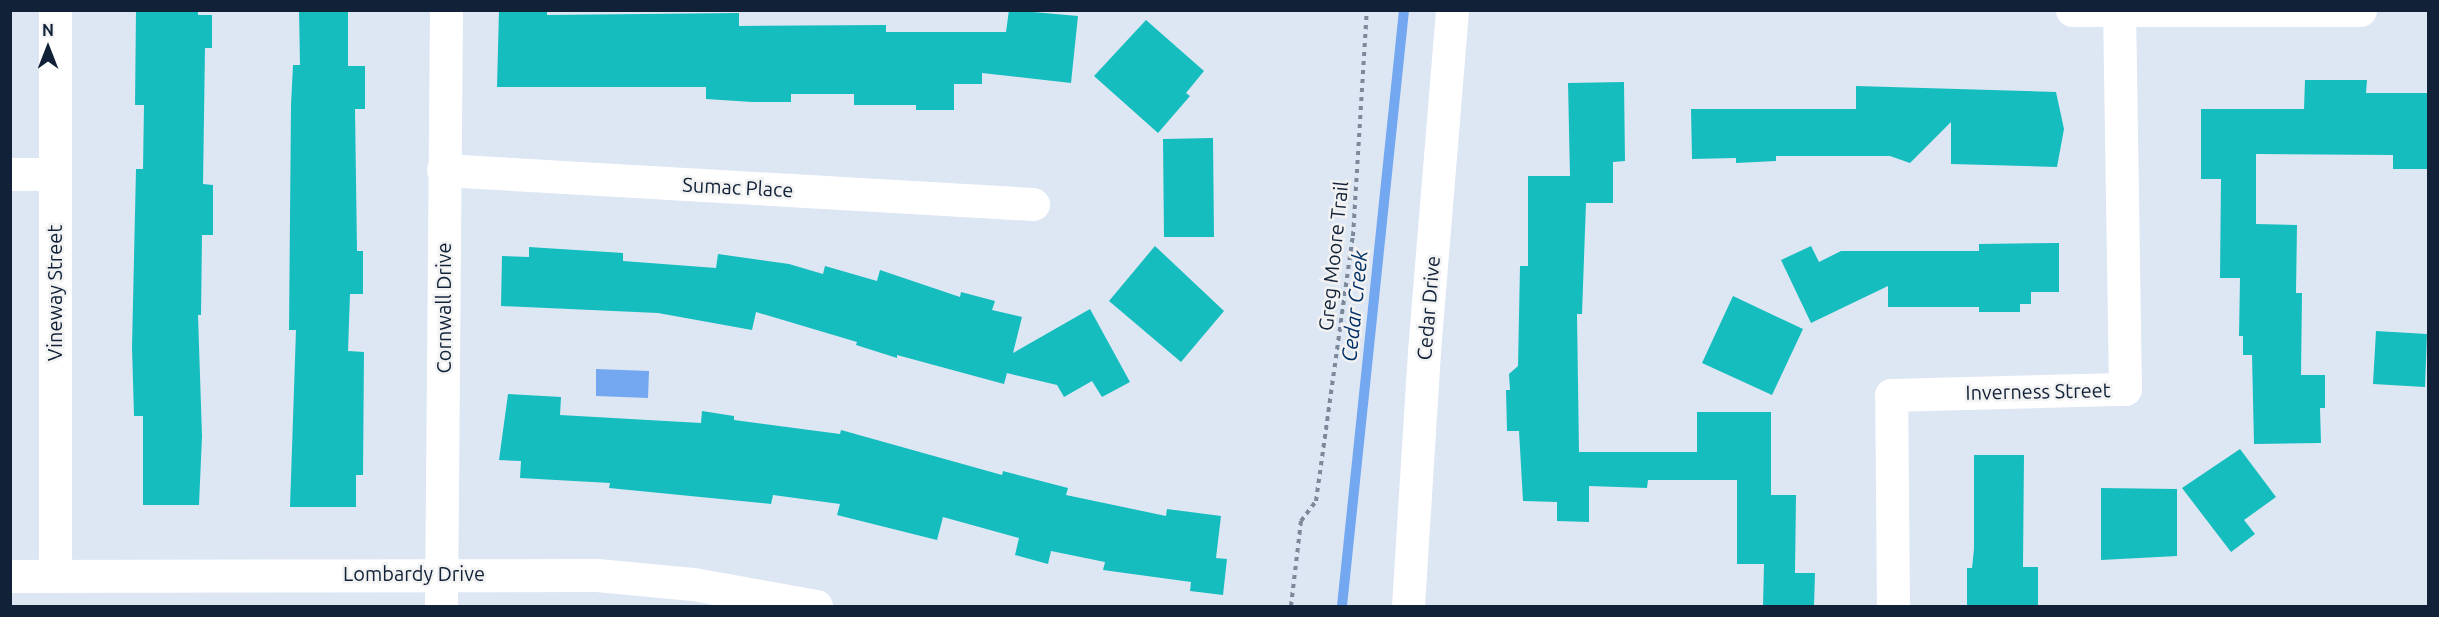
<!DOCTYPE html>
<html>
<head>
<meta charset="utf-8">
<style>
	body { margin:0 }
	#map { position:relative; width:2439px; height:617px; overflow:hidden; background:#dde6f3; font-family:Ubuntu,sans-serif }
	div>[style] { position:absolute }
	.water>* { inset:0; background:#73a8f1 }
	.stream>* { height:10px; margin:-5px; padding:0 5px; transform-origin:5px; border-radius:5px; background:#73a8f1 }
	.building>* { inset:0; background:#16bdbf }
	.path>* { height:4px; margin-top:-2px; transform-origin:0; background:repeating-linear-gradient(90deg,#7c899b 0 4.5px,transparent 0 9px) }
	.minor>* { height:33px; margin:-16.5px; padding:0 16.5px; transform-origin:16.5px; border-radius:16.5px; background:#fff }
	span { translate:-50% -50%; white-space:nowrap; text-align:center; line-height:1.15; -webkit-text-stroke:5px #f2f2f2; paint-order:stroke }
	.street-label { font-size:20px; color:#102138 }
	.water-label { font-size:21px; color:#002f66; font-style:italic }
	.frame { position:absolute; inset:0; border:12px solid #102138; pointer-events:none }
	.north { position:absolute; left:18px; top:18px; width:60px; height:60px; -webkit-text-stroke:4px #f2f2f2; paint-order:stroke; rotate:0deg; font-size:16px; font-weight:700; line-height:24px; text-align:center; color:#102138 }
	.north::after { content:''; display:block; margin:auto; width:21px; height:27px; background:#102138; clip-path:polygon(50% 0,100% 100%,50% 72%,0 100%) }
</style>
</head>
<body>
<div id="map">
	<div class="water">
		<div style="clip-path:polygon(596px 369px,649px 371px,648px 398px,596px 396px)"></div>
	</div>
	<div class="stream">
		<div style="left:1342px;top:606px;width:599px;rotate:-84.06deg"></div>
	</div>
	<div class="building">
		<div style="clip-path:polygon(136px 10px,198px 10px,198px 15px,212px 15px,212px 48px,205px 48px,203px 184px,213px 185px,213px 235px,202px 235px,201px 315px,198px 315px,202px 436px,199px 505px,143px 505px,143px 416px,134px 416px,132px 347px,136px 169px,143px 169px,144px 105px,135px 105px)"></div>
		<div style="clip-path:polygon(299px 10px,348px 10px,348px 66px,365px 66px,365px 109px,355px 109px,357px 251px,363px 251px,363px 294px,350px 294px,348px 351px,364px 352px,363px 475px,356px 475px,356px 507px,290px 507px,296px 330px,289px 330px,291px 105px,293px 65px,300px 65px)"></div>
		<div style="clip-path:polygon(499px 10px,547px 10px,547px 15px,739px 13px,739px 26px,886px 25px,886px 32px,1006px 32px,1009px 10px,1078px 16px,1071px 83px,982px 73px,982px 84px,954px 84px,954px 110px,916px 110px,916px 105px,854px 105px,854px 94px,791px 94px,791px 102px,752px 102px,706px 99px,706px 87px,497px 87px)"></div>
		<div style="clip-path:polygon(1146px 20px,1204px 71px,1186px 93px,1190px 96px,1158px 133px,1094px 76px)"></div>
		<div style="clip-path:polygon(2305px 80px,2367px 80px,2366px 93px,2427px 93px,2428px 169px,2393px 169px,2393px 155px,2256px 154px,2256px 224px,2297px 225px,2296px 293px,2302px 293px,2301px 375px,2325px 375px,2325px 408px,2320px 408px,2321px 443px,2254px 444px,2252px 355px,2243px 355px,2243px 336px,2239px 336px,2240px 278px,2220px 278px,2221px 179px,2201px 179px,2201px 109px,2304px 109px)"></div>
		<div style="clip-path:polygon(1624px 82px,1625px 161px,1613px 162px,1613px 203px,1586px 203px,1582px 314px,1577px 314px,1579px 452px,1697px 452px,1697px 412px,1771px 412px,1771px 495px,1796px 495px,1795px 573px,1815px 573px,1814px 606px,1763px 606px,1764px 564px,1737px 564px,1737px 480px,1648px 480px,1647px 488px,1589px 486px,1589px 522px,1557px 521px,1557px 502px,1523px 501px,1519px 431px,1507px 431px,1506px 390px,1510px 390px,1509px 374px,1518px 366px,1520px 266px,1528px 266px,1528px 176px,1570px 176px,1568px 83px)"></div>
		<div style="clip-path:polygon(1856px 86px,2056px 92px,2064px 129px,2057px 167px,1951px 164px,1951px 122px,1910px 163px,1890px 156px,1776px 156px,1776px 161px,1736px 163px,1736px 158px,1692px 159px,1691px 109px,1856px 109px)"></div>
		<div style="clip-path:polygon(1213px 138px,1214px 237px,1164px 237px,1163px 139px)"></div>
		<div style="clip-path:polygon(2059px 243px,2059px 292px,2031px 292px,2031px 304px,2020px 304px,2020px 312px,1979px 312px,1979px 307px,1888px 307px,1888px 286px,1811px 323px,1781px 260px,1811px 246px,1819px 262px,1841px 251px,1979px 251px,1979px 244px)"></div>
		<div style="clip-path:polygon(1155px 246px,1224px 311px,1181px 362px,1109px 301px)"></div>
		<div style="clip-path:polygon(529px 247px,623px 253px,623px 261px,716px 268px,718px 254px,789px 264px,823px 274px,825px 266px,877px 281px,880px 270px,960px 297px,961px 292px,995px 301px,992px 310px,1022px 317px,1013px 353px,1090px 309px,1130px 382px,1102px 397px,1092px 381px,1064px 397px,1057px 385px,1007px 373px,1004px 384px,897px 355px,897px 358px,856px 345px,857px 342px,756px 312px,752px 330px,658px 313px,501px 306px,502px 256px,529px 257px)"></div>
		<div style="clip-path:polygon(1733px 296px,1803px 329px,1772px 395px,1702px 363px)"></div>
		<div style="clip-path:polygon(2376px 331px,2427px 334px,2425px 387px,2373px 384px)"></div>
		<div style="clip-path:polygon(508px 394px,561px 397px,560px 415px,701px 423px,702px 411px,734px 416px,734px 420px,840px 434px,841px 430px,1002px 475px,1003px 471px,1068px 488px,1066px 495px,1166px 516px,1167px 509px,1221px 516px,1216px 558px,1227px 559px,1223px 595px,1190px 591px,1191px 582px,1103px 570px,1105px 562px,1051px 551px,1048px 564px,1015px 555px,1019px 538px,943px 517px,937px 540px,837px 515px,840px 504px,773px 495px,771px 504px,609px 488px,610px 483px,520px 478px,521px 461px,499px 460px)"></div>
		<div style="clip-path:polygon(2240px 449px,2276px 497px,2244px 520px,2255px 534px,2231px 552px,2182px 488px)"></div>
		<div style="clip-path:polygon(1974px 455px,2024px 455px,2023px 567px,2038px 567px,2038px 606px,1967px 606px,1967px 568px,1972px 568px,1974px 549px)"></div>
		<div style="clip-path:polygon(2101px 488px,2177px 489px,2177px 556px,2101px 560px)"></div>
	</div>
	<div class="path">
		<div style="left:1291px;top:606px;width:86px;rotate:-83.3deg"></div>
		<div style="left:1301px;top:521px;width:25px;rotate:-53deg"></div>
		<div style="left:1316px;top:501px;width:268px;rotate:-82.1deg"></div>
		<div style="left:1353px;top:236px;width:226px;rotate:-86.5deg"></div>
	</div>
	<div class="minor">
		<div style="left:2072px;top:10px;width:288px"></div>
		<div style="left:443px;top:170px;width:591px;rotate:3.3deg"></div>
		<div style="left:10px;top:174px;width:43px"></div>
		<div style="left:10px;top:576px;width:587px;rotate:-0.1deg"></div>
		<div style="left:597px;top:575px;width:96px;rotate:5.4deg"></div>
		<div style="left:693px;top:584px;width:125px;rotate:10.1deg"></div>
		<div style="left:55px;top:576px;width:566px;rotate:-90deg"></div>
		<div style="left:441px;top:606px;width:596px;rotate:-89.52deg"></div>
		<div style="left:1408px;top:606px;width:256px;rotate:-86.4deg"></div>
		<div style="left:1424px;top:351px;width:342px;rotate:-85.3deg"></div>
		<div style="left:1893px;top:606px;width:211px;rotate:-90.5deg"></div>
		<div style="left:1891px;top:395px;width:234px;rotate:-1.5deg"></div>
		<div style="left:2125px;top:389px;width:379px;rotate:-90.9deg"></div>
	</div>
	<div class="street-label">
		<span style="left:738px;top:187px;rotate:3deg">Sumac Place</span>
		<span style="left:1333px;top:256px;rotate:-84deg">Greg Moore Trail</span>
		<span style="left:54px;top:293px;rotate:-90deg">Vineway Street</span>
		<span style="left:443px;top:308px;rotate:-90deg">Cornwall Drive</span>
		<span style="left:1428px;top:308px;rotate:-85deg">Cedar Drive</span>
		<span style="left:2038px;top:391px;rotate:-1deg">Inverness Street</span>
		<span style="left:414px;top:573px">Lombardy Drive</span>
	</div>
	<div class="water-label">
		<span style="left:1354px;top:306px;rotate:-84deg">Cedar Creek</span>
	</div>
	<div class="frame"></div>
	<div class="north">N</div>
</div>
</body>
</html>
